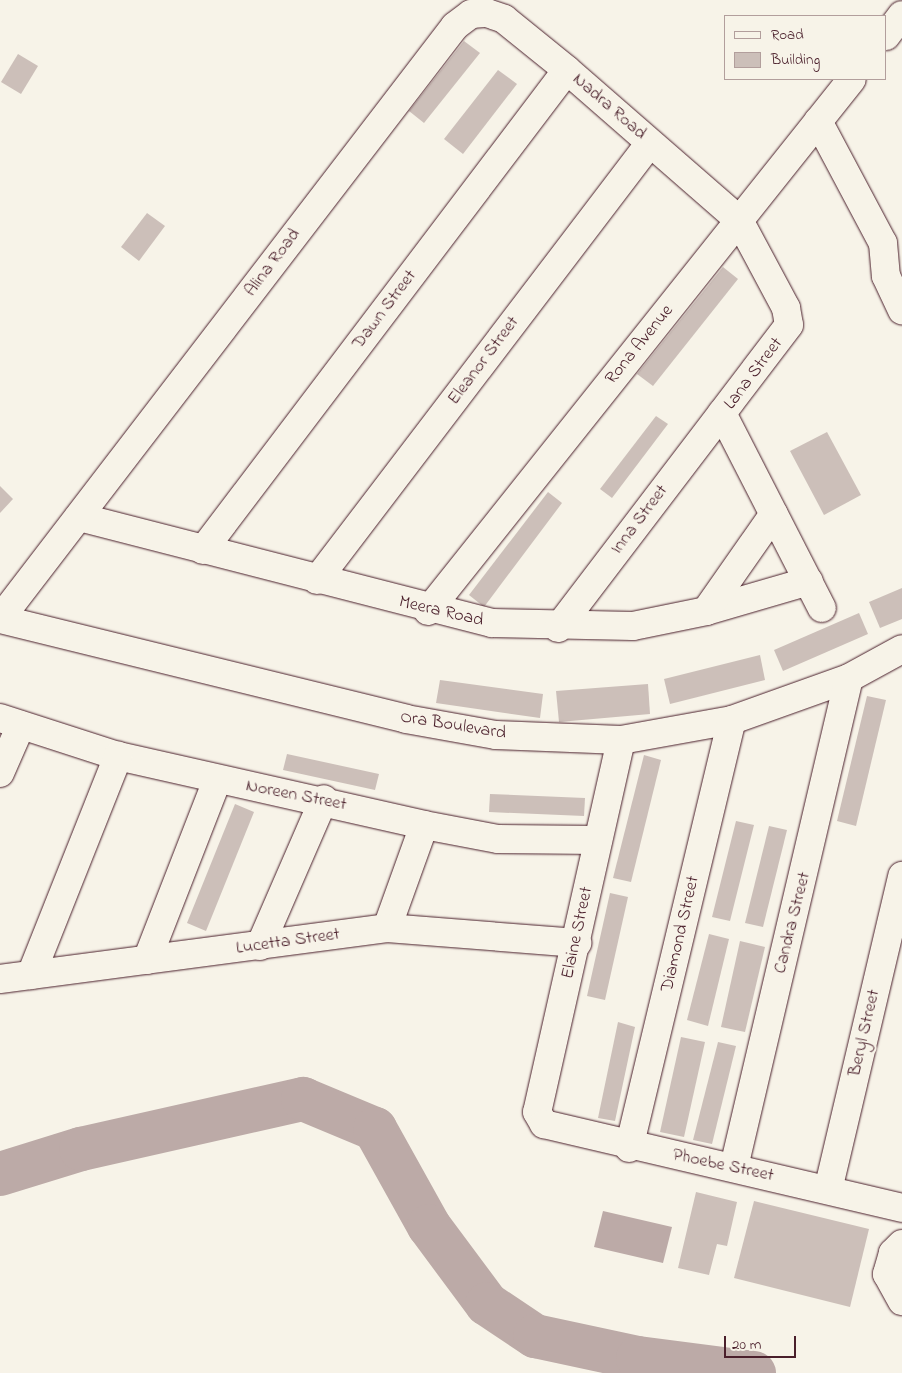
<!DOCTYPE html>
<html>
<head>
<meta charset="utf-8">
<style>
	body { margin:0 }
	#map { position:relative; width:902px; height:1373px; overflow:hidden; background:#f7f3e8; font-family:"Indie Flower",sans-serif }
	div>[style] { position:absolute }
	.water>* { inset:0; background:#bcaaa7 }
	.river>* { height:44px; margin:-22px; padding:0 22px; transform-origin:22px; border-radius:22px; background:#bcaaa7 }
	.building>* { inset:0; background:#ccbfb9 }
	.roads { filter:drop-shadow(0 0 1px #4a1f2b) drop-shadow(0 0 1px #4a1f2b) }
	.minor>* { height:28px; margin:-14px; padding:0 14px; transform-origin:14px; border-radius:14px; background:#f7f3e8 }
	span { translate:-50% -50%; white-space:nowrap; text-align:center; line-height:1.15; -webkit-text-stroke:4.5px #f7f3e8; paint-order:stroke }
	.street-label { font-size:18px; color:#4a1f2b }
	.legend { position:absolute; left:724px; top:15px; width:162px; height:65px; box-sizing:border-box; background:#f7f3e8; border:1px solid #b29e9c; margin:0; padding:6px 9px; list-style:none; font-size:15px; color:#4a1f2b }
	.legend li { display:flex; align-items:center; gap:10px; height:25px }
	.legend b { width:25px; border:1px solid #b29e9c }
	.scale { position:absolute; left:724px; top:1336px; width:72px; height:22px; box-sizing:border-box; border:2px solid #4a1f2b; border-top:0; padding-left:6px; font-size:15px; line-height:18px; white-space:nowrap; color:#4a1f2b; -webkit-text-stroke:4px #f7f3e8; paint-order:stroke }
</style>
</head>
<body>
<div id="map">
	<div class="water">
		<div style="clip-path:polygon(603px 1211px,672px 1227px,663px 1263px,594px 1247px)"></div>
	</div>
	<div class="river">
		<div style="left:0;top:1174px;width:85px;rotate:-17.2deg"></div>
		<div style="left:81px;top:1149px;width:228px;rotate:-12.7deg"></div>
		<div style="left:303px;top:1099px;width:78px;rotate:22.6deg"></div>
		<div style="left:375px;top:1129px;width:111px;rotate:60.9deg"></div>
		<div style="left:429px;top:1226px;width:97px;rotate:53.4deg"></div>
		<div style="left:487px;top:1304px;width:58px;rotate:33.7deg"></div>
		<div style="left:535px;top:1336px;width:105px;rotate:12.1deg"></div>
		<div style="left:638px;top:1358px;width:117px;rotate:7.4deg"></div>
	</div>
	<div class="building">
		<div style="clip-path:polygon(464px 41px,480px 53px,424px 123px,409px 111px)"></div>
		<div style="clip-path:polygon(18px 54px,38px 66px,21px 94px,1px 82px)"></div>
		<div style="clip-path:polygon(498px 70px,517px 84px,463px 154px,444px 139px)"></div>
		<div style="clip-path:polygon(147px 213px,165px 226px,139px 261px,121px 247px)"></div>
		<div style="clip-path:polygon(723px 267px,738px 279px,653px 386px,637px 374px)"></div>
		<div style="clip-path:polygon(656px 416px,668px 424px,612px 498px,600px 489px)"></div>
		<div style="clip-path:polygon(827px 432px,861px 495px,824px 515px,790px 451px)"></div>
		<div style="clip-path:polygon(0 486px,13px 499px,0 513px)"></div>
		<div style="clip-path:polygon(548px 492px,562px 503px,484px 607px,469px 595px)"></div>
		<div style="clip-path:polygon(902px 588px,902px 619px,880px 628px,869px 602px)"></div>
		<div style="clip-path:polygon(859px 613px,868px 634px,783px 671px,774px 650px)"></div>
		<div style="clip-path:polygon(760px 655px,765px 680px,670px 704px,664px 679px)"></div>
		<div style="clip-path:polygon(440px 680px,543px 694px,540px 718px,436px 703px)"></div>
		<div style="clip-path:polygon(648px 684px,650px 714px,559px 722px,556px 691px)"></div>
		<div style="clip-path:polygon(867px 696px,886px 700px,856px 826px,837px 821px)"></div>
		<div style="clip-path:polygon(287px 754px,379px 774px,375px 790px,283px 770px)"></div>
		<div style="clip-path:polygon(644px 755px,661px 760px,631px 882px,613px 878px)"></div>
		<div style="clip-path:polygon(490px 794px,585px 798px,584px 816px,489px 812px)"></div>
		<div style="clip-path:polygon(235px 804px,254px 812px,206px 931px,187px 923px)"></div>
		<div style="clip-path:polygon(736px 821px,754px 825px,730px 921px,712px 917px)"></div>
		<div style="clip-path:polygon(769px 826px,787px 830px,763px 927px,745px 923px)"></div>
		<div style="clip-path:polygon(610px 893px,628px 897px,605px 1000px,587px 996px)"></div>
		<div style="clip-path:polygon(709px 934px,729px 939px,708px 1026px,687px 1020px)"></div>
		<div style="clip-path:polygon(740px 941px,765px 947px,745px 1032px,721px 1027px)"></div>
		<div style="clip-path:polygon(618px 1022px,635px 1027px,615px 1121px,598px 1118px)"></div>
		<div style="clip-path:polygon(681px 1037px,705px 1042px,684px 1137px,660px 1132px)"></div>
		<div style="clip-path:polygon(718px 1042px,736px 1046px,712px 1144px,693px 1140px)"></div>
		<div style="clip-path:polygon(696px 1192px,737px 1202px,727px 1246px,717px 1244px,709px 1275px,678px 1268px)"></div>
		<div style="clip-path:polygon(754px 1201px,869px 1229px,850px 1307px,734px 1278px)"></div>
	</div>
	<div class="roads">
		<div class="minor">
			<div style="left:886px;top:36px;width:26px;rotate:-53deg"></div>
			<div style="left:818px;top:121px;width:138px;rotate:62deg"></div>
			<div style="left:883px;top:243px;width:33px;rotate:85deg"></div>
			<div style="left:886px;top:276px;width:38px;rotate:65deg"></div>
			<div style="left:722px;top:413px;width:219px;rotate:62.9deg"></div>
			<div style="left:79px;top:517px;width:426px;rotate:14.4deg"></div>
			<div style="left:492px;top:623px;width:141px;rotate:1.2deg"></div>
			<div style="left:633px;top:626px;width:75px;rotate:-11.6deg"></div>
			<div style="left:706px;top:611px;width:107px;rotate:-16.2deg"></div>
			<div style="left:203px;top:550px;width:602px;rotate:-52.83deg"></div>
			<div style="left:317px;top:580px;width:549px;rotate:-52.69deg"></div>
			<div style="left:428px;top:611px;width:680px;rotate:-51.45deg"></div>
			<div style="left:706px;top:611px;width:118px;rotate:-55deg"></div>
			<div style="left:0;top:619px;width:747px;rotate:-52.5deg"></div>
			<div style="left:455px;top:26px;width:20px;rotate:-37deg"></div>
			<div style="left:471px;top:14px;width:16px;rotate:-4deg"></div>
			<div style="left:487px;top:13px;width:18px;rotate:19deg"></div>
			<div style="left:504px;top:19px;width:81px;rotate:39deg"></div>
			<div style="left:567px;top:70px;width:228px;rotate:41.1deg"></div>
			<div style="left:739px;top:220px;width:100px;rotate:61.9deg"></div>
			<div style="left:786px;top:308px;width:17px;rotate:80deg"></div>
			<div style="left:789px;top:325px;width:381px;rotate:127.3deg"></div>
			<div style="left:0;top:619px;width:418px;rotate:13.8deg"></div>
			<div style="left:406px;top:719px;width:91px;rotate:10.1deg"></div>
			<div style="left:496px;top:735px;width:125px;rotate:2.3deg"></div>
			<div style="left:621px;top:740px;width:113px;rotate:-10.2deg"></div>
			<div style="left:732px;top:720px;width:124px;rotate:-19.7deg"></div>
			<div style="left:849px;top:678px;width:60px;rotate:-28.7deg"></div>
			<div style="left:0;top:718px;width:124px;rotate:17.9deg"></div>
			<div style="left:118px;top:756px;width:314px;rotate:12.7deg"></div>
			<div style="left:424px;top:825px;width:75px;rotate:10.7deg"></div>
			<div style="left:498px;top:839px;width:100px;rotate:0.6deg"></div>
			<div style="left:621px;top:740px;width:381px;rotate:102.7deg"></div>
			<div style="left:537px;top:1112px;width:14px;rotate:60deg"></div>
			<div style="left:544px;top:1124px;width:368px;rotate:13.2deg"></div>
			<div style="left:0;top:773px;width:52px;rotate:-66.4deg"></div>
			<div style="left:387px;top:928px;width:109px;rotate:-70.2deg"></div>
			<div style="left:260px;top:946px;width:160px;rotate:-66.5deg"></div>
			<div style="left:147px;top:960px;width:193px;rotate:-68.7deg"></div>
			<div style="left:31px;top:975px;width:236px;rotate:-68.3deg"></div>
			<div style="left:0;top:979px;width:390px;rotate:-7.5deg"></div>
			<div style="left:387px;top:928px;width:191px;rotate:4.5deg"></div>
			<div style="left:629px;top:1148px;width:440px;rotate:-76.5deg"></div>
			<div style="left:734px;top:1167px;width:502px;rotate:-76.77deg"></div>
			<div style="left:828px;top:1190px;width:323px;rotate:-76.7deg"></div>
			<div style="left:902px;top:1244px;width:13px;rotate:135deg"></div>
			<div style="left:893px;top:1253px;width:22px;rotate:106deg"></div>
			<div style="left:887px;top:1274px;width:31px;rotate:61deg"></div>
		</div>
	</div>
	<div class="street-label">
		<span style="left:609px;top:107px;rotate:41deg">Nadra Road</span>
		<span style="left:273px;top:263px;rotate:-53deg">Alina Road</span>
		<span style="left:385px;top:310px;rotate:-53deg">Dawn Street</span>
		<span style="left:640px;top:345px;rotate:-51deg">Rona Avenue</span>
		<span style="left:484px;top:361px;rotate:-53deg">Eleanor Street</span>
		<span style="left:754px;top:374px;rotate:-53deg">Lana Street</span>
		<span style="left:640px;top:520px;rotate:-53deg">Inna Street</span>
		<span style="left:441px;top:612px;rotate:13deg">Meera Road</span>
		<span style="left:453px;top:726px;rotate:9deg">Ora Boulevard</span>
		<span style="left:296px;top:796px;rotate:11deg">Noreen Street</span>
		<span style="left:793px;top:923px;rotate:-76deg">Candra Street</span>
		<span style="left:578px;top:933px;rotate:-78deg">Elaine Street</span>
		<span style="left:681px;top:934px;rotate:-77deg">Diamond Street</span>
		<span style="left:288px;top:942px;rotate:-8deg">Lucetta Street</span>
		<span style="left:865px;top:1033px;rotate:-77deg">Beryl Street</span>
		<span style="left:723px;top:1166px;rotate:12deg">Phoebe Street</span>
	</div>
	<ul class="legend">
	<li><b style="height:6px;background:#f7f3e8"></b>Road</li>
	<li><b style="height:14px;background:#ccbfb9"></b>Building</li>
	</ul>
	<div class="scale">20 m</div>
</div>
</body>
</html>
